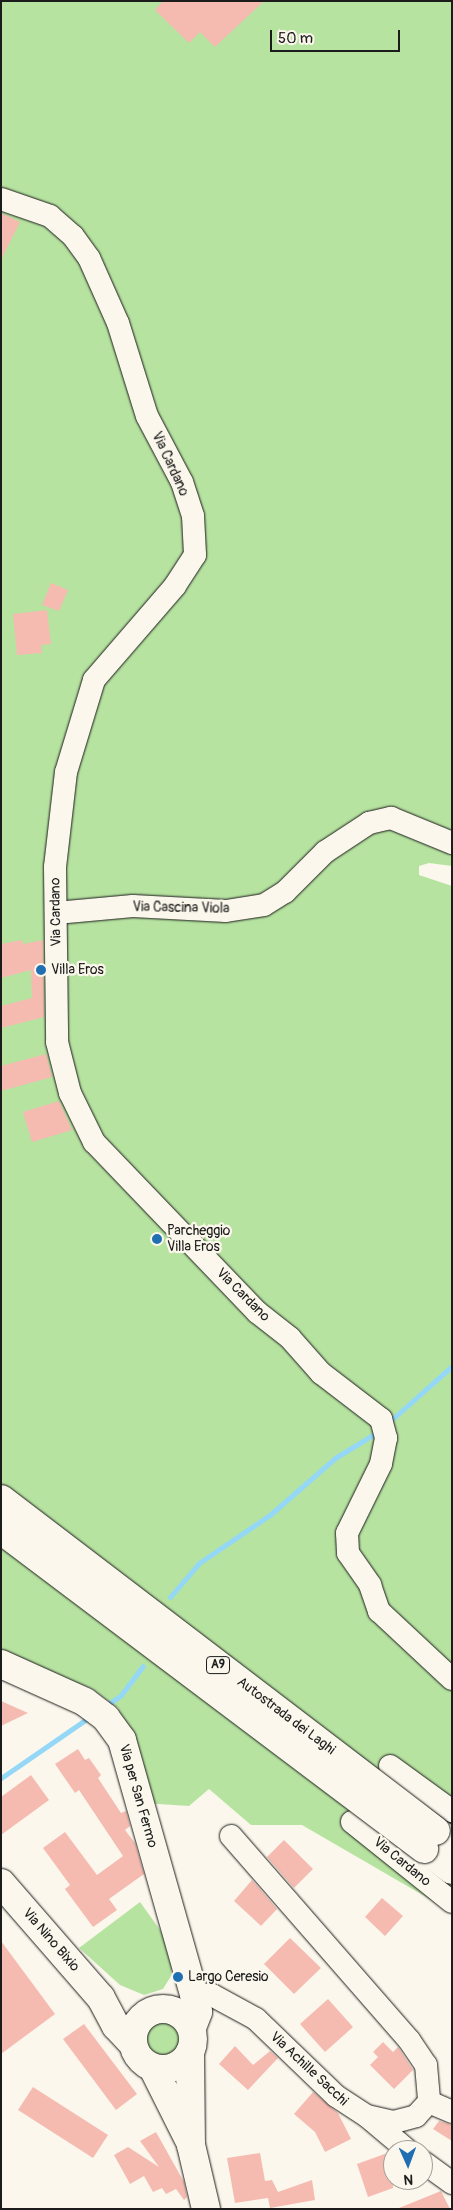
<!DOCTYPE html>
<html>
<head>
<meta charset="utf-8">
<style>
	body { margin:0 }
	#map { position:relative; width:453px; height:2210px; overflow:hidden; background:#fbf7ec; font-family:Pangolin,sans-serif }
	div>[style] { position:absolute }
	.green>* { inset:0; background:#b7e3a1 }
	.round { border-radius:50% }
	.stream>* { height:5px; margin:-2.5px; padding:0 2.5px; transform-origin:2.5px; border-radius:2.5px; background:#94d7f6 }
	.building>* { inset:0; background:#f6bbb0 }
	.roads { filter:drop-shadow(0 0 1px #1c1c1c) drop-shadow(0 0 1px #1c1c1c) }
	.minor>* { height:22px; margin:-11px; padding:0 11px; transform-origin:11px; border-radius:11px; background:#fbf7ec }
	.major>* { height:28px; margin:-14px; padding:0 14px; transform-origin:14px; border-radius:14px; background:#fbf7ec }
	.major>.ring { margin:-14px; padding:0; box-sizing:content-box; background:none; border:28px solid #fbf7ec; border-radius:50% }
	.highway>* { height:28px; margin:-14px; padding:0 14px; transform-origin:14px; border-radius:14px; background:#fbf7ec }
	.bridges { filter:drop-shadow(0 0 1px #1c1c1c) drop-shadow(0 0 1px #1c1c1c) }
	.highway-bridge>* { height:28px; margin:-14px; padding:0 14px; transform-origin:14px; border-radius:14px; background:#fbf7ec }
	.dots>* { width:14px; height:14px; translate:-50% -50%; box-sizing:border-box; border:2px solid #fbf7ec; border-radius:50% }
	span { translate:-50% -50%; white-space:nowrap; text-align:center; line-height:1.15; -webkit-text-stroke:4.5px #fbf7ec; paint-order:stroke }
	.shield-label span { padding:1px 4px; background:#fbf7ec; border:1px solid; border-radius:4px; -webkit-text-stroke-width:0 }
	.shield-label { font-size:12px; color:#1c1c1c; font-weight:700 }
	.street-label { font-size:14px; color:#1c1c1c }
	.poi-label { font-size:14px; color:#1c1c1c }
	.left { translate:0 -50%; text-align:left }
	.frame { position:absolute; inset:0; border:2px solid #1c1c1c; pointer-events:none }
	.north { position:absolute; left:383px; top:2140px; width:50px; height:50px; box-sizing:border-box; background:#fbf7ec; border:1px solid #a29f99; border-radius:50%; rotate:178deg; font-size:14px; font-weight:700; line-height:20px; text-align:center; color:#1c1c1c }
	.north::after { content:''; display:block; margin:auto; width:18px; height:22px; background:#1f6fb2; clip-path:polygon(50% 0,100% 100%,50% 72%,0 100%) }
	.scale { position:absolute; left:270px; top:30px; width:130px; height:22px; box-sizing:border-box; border:2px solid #1c1c1c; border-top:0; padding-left:6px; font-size:15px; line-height:18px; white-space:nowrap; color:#1c1c1c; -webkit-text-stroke:4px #fbf7ec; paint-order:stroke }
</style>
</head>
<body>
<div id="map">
	<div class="green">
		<div style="clip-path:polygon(1px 1px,452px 1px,452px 866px,429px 863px,419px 866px,419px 875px,452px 886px,452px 1912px,302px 1825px,251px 1825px,209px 1789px,189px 1806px,143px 1803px,139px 1764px,118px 1708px,91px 1688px,1px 1658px)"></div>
		<div style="clip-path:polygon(140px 1902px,163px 1934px,172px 1963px,171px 1976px,163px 1989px,144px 1995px,120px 1985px,79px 1948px)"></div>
		<div class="round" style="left:145px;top:2021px;width:36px;height:36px"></div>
	</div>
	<div class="stream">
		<div style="left:389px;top:1422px;width:84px;rotate:-41.6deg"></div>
		<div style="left:170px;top:1597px;width:45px;rotate:-49.5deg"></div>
		<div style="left:199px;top:1563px;width:87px;rotate:-34.2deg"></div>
		<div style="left:271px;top:1514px;width:85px;rotate:-41.2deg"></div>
		<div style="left:335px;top:1458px;width:52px;rotate:-31.5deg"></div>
		<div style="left:104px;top:1707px;width:21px;rotate:-35deg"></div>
		<div style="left:121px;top:1695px;width:36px;rotate:-53deg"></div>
		<div style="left:1px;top:1778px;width:109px;rotate:-34.6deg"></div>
	</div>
	<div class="building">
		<div style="clip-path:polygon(163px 1px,264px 1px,215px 47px,200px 32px,189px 43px,155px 10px)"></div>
		<div style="clip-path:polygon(1px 213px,20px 222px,1px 260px)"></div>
		<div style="clip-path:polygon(51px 583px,68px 590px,59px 611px,42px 605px)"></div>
		<div style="clip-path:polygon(47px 610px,51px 644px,41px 645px,42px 653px,17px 655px,13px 614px)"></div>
		<div style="clip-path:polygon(22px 940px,23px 944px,43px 940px,44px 1017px,1px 1028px,1px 1006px,32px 998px,31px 970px,1px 978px,1px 944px)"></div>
		<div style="clip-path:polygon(46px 1054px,52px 1077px,1px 1091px,1px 1066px)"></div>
		<div style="clip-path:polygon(59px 1101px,72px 1130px,32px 1142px,23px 1112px)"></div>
		<div style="clip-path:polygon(1px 1701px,28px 1713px,1px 1726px)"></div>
		<div style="clip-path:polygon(78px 1749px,85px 1760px,89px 1758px,101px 1775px,98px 1778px,121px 1813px,126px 1811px,130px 1826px,125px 1830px,135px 1843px,144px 1874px,109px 1899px,117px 1910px,93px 1927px,65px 1889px,70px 1885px,43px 1848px,65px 1832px,97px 1875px,123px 1856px,79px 1790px,75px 1793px,55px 1764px)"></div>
		<div style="clip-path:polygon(31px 1775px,49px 1800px,1px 1835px,1px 1797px)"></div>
		<div style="clip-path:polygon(284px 1840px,313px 1869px,294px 1888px,267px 1857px)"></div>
		<div style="clip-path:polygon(252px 1880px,277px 1909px,261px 1926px,234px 1901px)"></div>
		<div style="clip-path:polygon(382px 1898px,403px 1916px,385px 1936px,365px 1917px)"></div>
		<div style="clip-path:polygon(290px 1938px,321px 1968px,294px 1994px,264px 1964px)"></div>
		<div style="clip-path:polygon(1px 1941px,55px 2014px,1px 2054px)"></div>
		<div style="clip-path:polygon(328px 1999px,353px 2027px,325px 2052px,300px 2024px)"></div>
		<div style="clip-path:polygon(84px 2024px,137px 2094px,116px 2110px,63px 2039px)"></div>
		<div style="clip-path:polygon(383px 2042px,393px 2052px,398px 2047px,413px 2070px,394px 2089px,370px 2065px,378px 2057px,373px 2052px)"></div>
		<div style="clip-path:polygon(235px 2046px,253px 2065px,270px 2051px,278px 2058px,248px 2090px,219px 2064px)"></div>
		<div style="clip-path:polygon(33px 2087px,108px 2135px,93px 2158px,18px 2110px)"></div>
		<div style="clip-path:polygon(313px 2092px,338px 2113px,351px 2139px,325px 2152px,315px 2132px,294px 2114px)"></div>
		<div style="clip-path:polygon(439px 2121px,452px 2125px,452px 2141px,433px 2129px)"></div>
		<div style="clip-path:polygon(156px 2132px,184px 2182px,187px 2197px,184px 2200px,176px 2189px,166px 2194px,162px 2188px,153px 2192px,144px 2176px,130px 2184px,114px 2155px,128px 2147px,159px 2167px,140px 2141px)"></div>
		<div style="clip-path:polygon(390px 2152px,393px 2155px,393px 2188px,368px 2197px,357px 2164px)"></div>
		<div style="clip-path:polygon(260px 2153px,265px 2181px,272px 2180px,278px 2192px,312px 2180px,315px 2200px,270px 2208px,268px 2198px,235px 2203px,227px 2158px)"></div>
		<div style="clip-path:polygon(441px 2191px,450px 2209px,399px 2209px,399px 2208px)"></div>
	</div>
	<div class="roads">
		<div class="minor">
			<div style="left:1px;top:199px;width:52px;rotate:19.1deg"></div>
			<div style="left:50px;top:216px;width:30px;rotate:41deg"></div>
			<div style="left:73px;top:236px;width:27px;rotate:54deg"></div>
			<div style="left:89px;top:258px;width:71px;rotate:66deg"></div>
			<div style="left:118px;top:323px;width:97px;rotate:72.7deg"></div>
			<div style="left:147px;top:416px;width:75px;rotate:62.1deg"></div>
			<div style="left:182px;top:482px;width:36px;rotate:72deg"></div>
			<div style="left:193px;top:516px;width:39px;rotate:87deg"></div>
			<div style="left:195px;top:555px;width:37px;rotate:123deg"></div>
			<div style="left:175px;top:586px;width:124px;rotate:130.8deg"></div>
			<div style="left:94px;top:680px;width:96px;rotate:106.9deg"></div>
			<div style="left:66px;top:772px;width:96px;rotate:96.6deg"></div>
			<div style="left:55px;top:867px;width:175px;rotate:89.3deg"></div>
			<div style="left:57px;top:1042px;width:53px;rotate:75.7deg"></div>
			<div style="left:70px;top:1093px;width:55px;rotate:63.9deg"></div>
			<div style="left:94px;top:1142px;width:236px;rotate:46.2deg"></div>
			<div style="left:257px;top:1312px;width:42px;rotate:38.2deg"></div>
			<div style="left:290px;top:1338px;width:47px;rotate:48.5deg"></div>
			<div style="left:321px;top:1373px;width:76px;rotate:37.5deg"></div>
			<div style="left:381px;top:1419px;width:20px;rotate:75deg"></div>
			<div style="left:386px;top:1438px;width:26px;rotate:101deg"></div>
			<div style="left:381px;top:1464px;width:77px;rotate:116.2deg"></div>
			<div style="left:347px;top:1533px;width:20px;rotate:87deg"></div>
			<div style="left:348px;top:1553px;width:39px;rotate:55deg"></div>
			<div style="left:370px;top:1585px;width:28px;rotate:71deg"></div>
			<div style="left:379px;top:1611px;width:100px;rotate:43deg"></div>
			<div style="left:56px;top:913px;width:77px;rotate:-5.2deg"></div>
			<div style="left:133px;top:906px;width:93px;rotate:3.1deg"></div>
			<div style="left:226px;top:911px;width:38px;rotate:-9deg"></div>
			<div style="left:264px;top:905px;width:25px;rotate:-32deg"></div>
			<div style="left:285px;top:892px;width:57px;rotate:-45deg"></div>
			<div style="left:325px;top:852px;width:53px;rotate:-33.4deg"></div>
			<div style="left:369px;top:823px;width:23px;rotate:-13deg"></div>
			<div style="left:391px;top:818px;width:66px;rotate:22.3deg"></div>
			<div style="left:390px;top:1766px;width:77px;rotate:36deg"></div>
			<div style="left:352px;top:1822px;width:128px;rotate:38.7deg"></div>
			<div style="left:231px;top:1836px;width:271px;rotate:48.9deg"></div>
			<div style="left:409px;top:2040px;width:30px;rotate:56deg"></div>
			<div style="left:426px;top:2065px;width:37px;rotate:85deg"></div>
			<div style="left:194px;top:1994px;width:18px;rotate:3deg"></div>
			<div style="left:212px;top:1995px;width:50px;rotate:28.6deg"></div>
			<div style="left:256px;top:2019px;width:111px;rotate:43.9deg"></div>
			<div style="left:336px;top:2096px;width:37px;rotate:33deg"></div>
			<div style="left:367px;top:2116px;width:28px;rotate:13deg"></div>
			<div style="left:394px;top:2122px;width:23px;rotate:-15deg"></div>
			<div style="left:416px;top:2116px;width:19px;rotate:-47deg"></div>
			<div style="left:429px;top:2102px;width:25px;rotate:23deg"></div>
			<div style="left:368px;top:2117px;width:51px;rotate:40.2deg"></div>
			<div style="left:423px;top:2162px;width:36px;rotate:36deg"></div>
		</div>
		<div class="major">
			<div style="left:1px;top:1664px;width:92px;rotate:24.3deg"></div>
			<div style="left:85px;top:1702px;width:26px;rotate:37deg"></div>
			<div style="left:106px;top:1718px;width:27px;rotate:54deg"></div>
			<div style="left:122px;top:1740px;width:264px;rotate:74.2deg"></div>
			<div style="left:194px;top:1994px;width:18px;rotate:77deg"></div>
			<div style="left:198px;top:2012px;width:17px;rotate:111deg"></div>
			<div style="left:1px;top:1883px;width:152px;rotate:49deg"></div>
			<div style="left:101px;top:1998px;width:32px;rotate:62deg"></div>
			<div style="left:116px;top:2026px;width:23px;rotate:47deg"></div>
			<div class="ring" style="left:133px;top:2009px;width:32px;height:32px"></div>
			<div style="left:190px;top:2052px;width:93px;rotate:89.4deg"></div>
			<div style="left:191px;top:2145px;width:66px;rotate:76.8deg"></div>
			<div style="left:153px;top:2068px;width:80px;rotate:63.4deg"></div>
		</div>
		<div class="highway">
			<div style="left:436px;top:1831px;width:20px;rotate:37deg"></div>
			<div style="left:424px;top:1849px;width:35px;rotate:37deg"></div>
		</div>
	</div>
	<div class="bridges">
		<div class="highway-bridge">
			<div style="left:1px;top:1499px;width:547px;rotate:37.35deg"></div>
			<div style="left:1px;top:1530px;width:530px;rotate:37.02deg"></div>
		</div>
	</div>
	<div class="dots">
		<div style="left:41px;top:970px;background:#1f6fb2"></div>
		<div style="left:157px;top:1239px;background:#1f6fb2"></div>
		<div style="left:178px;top:1977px;background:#1f6fb2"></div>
	</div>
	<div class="shield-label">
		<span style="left:218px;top:1665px">A9</span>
	</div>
	<div class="street-label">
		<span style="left:170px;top:464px;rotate:65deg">Via Cardano</span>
		<span style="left:181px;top:908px;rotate:1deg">Via Cascina Viola</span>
		<span style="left:56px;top:912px;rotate:-91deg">Via Cardano</span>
		<span style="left:243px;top:1295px;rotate:45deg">Via Cardano</span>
		<span style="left:286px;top:1716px;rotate:37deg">Autostrada dei Laghi</span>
		<span style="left:138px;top:1796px;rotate:74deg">Via per San Fermo</span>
		<span style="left:402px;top:1862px;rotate:39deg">Via Cardano</span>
		<span style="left:51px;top:1940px;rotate:49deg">Via Nino Bixio</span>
		<span style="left:309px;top:2069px;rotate:43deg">Via Achille Sacchi</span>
	</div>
	<div class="poi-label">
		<span class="left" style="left:51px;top:970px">Villa Eros</span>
		<span class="left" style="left:167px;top:1239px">Parcheggio<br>Villa Eros</span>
		<span class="left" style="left:188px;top:1977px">Largo Ceresio</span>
	</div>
	<div class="frame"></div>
	<div class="north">N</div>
	<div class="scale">50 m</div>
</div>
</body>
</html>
